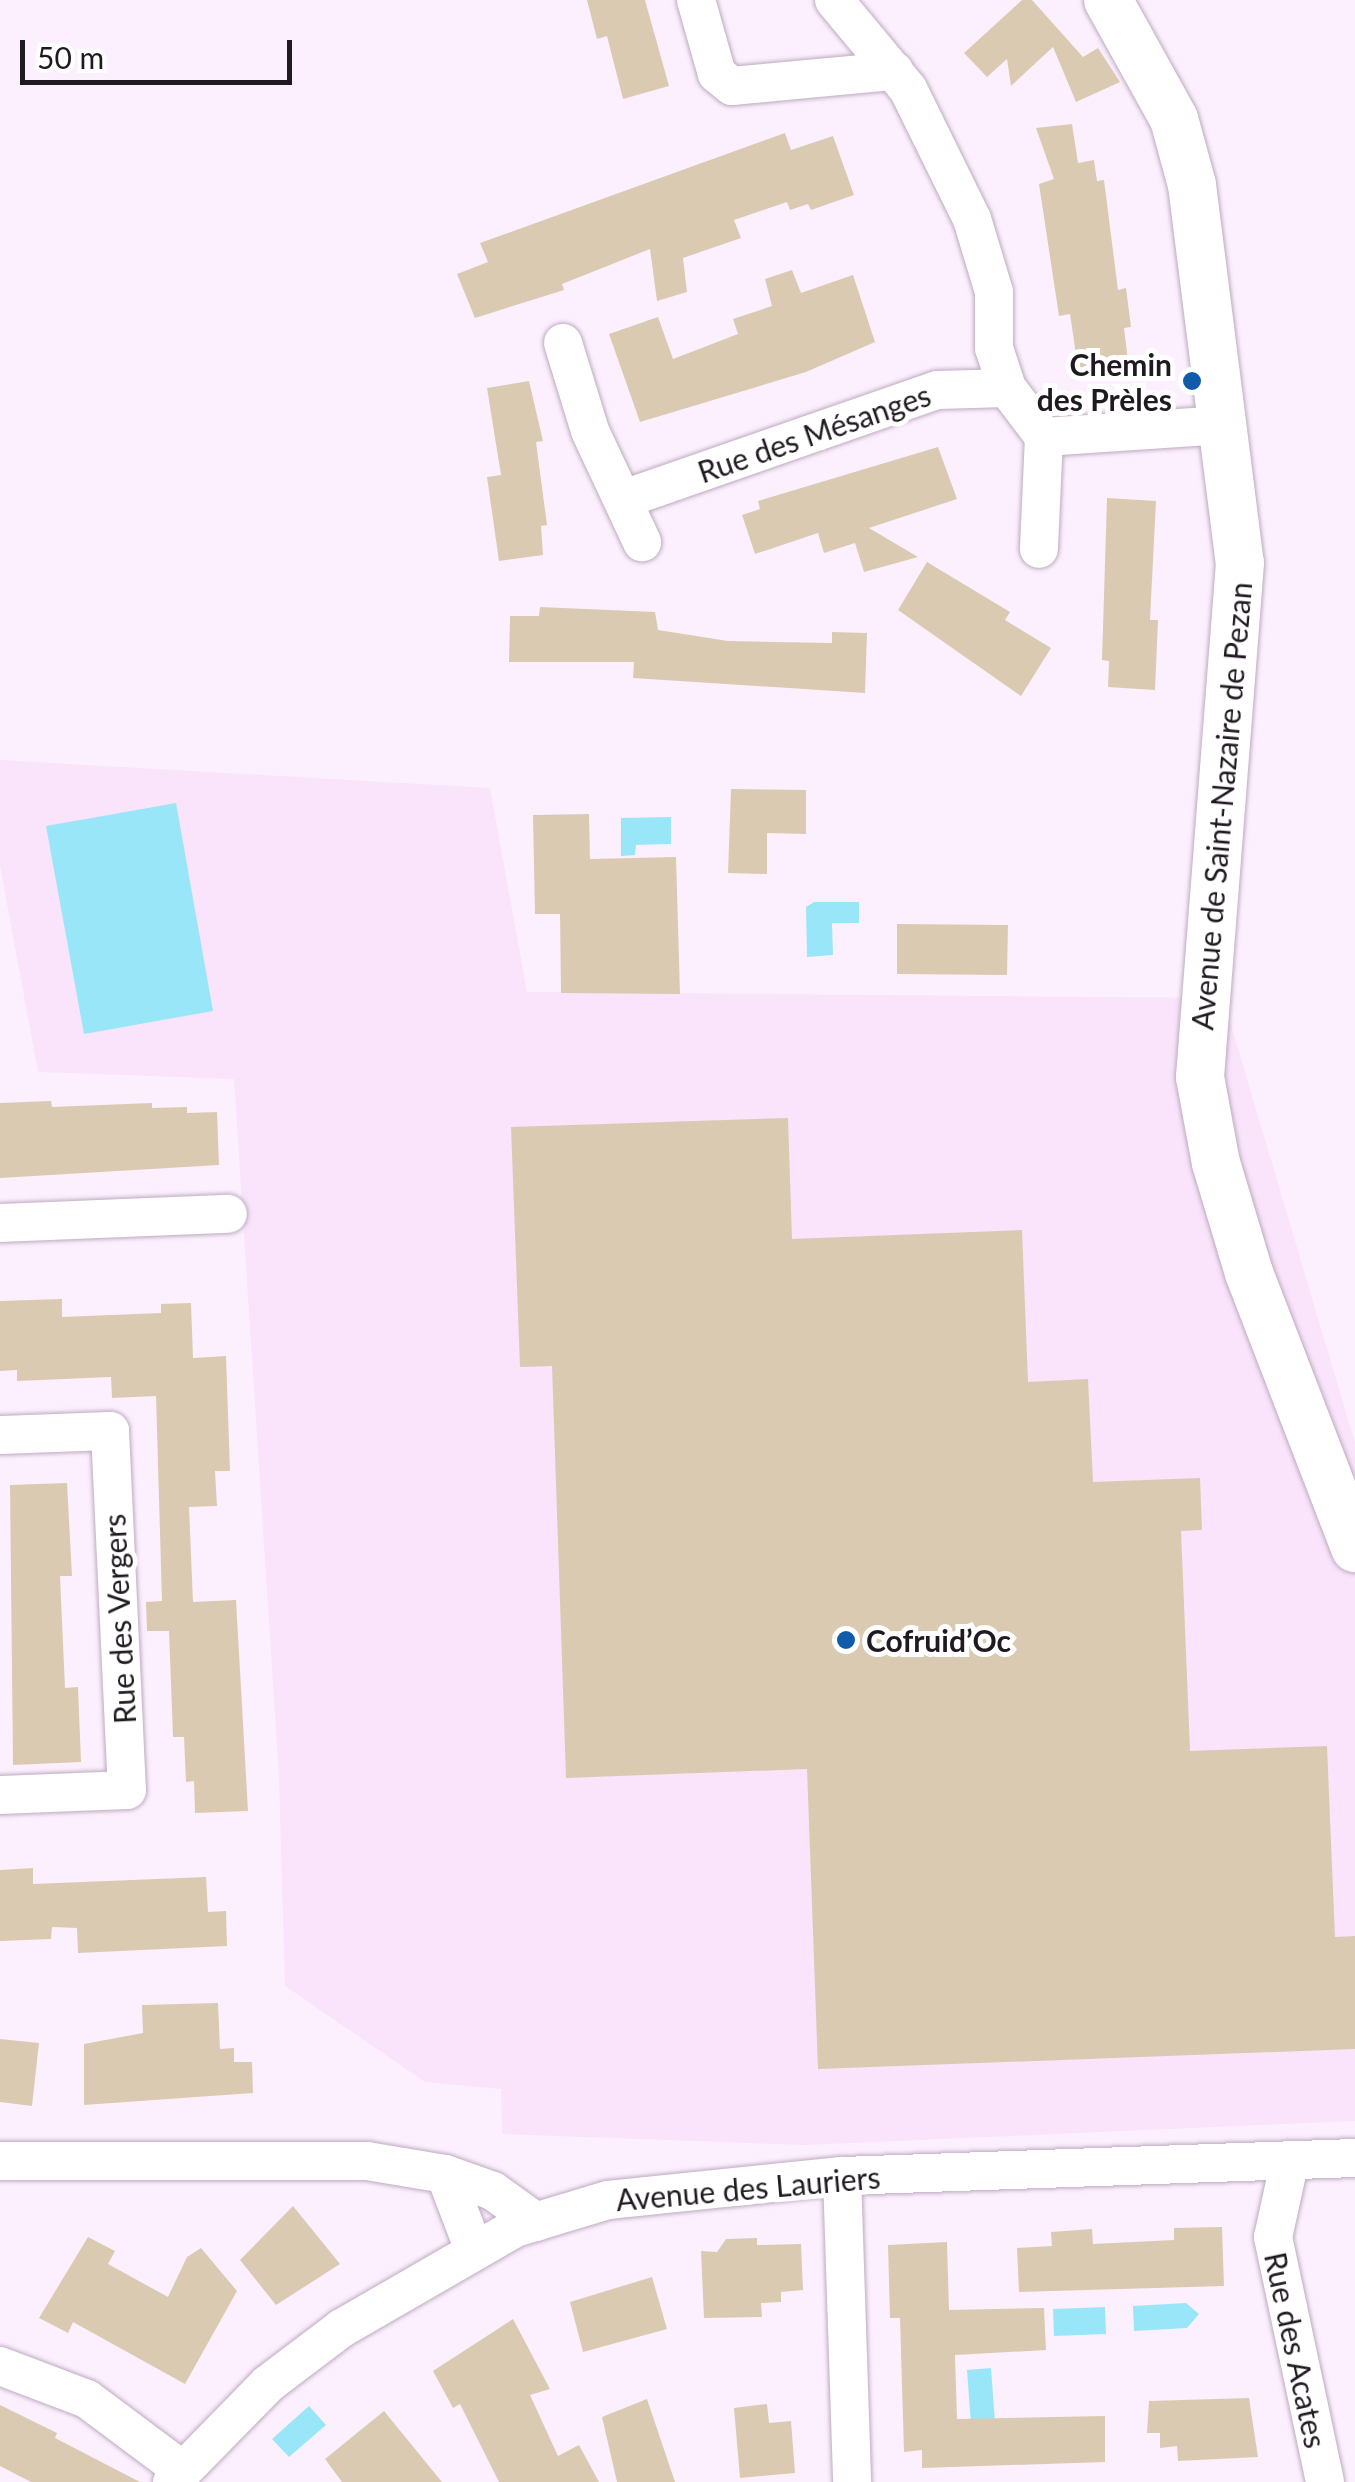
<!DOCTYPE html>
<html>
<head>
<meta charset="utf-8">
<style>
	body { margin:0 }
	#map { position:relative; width:1355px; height:2482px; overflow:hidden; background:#fcf0fe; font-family:Lato,sans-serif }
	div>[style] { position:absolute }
	.built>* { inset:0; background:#f9e4fb }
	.water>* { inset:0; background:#99e6f8 }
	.building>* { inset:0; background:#dbcab2 }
	.roads { filter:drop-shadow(0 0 2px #beaac0) drop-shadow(0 0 2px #beaac0) }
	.minor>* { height:38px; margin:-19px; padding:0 19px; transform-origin:19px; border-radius:19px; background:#fff }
	.tertiary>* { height:48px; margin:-24px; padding:0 24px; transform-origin:24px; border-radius:24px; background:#fff }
	.dots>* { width:28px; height:28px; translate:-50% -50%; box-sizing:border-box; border:5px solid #fff; border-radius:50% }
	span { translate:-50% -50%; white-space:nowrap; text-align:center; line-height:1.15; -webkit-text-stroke:10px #fff; paint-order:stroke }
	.poi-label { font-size:30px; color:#201921; font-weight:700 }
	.right { translate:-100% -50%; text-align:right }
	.left { translate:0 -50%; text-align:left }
	.street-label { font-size:30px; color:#201921 }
	.scale { position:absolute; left:20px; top:40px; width:272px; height:45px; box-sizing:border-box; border:5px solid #201921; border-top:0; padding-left:12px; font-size:30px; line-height:35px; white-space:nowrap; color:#201921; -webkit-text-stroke:8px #fff; paint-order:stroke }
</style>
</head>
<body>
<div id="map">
	<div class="built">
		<div style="clip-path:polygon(0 760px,490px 788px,527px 992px,1223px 998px,1355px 1443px,1355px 2121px,805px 2145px,502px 2134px,501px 2089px,425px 2082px,285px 1986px,279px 1778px,234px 1079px,38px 1072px,0 866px)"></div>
	</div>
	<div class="water">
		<div style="clip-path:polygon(176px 803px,213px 1011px,84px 1034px,46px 826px)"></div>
		<div style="clip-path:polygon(671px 817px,671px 844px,636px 845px,635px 855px,621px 856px,621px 818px)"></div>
		<div style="clip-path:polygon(814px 902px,859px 902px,859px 923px,832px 923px,833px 955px,807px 957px,806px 907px)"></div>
		<div style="clip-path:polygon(1186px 2303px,1199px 2314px,1187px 2328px,1134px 2331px,1133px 2306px)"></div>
		<div style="clip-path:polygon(1105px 2307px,1106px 2334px,1054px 2336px,1053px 2309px)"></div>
		<div style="clip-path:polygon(991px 2368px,995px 2423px,971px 2424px,967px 2370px)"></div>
		<div style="clip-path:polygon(309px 2406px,326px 2425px,289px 2457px,272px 2439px)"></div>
	</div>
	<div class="building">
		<div style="clip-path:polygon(587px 0,645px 0,669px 86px,623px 99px,607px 36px,597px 39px)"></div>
		<div style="clip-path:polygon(1022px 0,1032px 0,1083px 57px,1098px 48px,1120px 82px,1076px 102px,1053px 47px,1011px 86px,1007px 59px,987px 77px,964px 53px)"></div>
		<div style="clip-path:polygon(1072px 124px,1078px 163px,1094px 160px,1097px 181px,1104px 180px,1118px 290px,1126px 288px,1131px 327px,1124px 328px,1128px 361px,1078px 368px,1070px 314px,1059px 316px,1039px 184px,1054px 179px,1036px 128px)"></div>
		<div style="clip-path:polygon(785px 133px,791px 150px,833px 136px,854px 195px,811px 210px,808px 204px,790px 210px,787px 202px,734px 220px,741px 238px,683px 258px,687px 292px,657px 301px,650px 249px,562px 284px,564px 290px,475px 318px,457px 274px,488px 262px,480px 243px)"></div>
		<div style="clip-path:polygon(792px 270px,801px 293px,853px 275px,875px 342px,806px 372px,640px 422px,609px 334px,658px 317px,673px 359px,738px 334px,733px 319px,772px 306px,765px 279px)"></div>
		<div style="clip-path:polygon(529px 381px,543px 441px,536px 442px,547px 525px,541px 526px,543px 555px,499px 561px,487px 477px,501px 475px,487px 388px)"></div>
		<div style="clip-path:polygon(938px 447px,957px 499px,869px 528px,918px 557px,864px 572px,855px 543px,824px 553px,818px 533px,755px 554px,742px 515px,760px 509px,758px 501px)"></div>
		<div style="clip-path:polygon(1107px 498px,1156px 501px,1150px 620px,1158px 620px,1155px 690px,1108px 687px,1109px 661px,1102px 660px)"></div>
		<div style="clip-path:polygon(927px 562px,1010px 612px,1005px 620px,1051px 648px,1021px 696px,898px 610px)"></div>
		<div style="clip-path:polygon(540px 607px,655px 612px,658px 630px,728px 641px,832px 643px,832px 632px,867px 633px,865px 693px,633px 678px,634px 662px,509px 662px,510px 616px,539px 616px)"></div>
		<div style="clip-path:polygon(731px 789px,806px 790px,806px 834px,767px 833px,767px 874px,728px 873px)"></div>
		<div style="clip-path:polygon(589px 814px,590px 859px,676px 857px,680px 994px,561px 993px,560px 914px,535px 914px,533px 815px)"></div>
		<div style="clip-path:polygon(897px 924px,1008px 925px,1007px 975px,897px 974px)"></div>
		<div style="clip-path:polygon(51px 1101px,52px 1107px,152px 1103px,152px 1108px,187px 1107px,187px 1113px,217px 1112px,219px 1165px,0 1178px,0 1103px)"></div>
		<div style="clip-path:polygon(788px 1118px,792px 1239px,1022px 1230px,1028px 1382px,1088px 1379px,1093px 1482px,1200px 1478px,1202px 1530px,1181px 1531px,1190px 1751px,1327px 1746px,1335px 1937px,1355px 1936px,1355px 2049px,818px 2069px,807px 1769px,566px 1778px,552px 1366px,520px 1367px,511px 1127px)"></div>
		<div style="clip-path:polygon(62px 1299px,62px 1317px,161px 1313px,161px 1304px,191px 1303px,193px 1358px,226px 1356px,230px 1471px,215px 1471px,217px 1506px,189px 1507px,193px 1602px,236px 1600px,248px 1811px,195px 1813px,194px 1781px,186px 1782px,184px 1737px,173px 1737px,169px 1631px,147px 1631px,146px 1602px,162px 1601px,156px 1396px,112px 1398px,111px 1377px,17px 1381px,17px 1370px,0 1371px,0 1301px)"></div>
		<div style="clip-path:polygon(67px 1483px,72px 1576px,60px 1576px,65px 1688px,78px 1687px,81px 1762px,13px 1765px,10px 1485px)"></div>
		<div style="clip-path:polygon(33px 1868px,33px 1884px,206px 1877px,208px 1912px,226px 1911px,227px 1946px,78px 1953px,77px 1928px,52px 1927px,51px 1939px,0 1941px,0 1870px)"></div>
		<div style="clip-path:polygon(218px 2003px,220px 2049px,234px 2048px,234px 2062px,252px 2062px,253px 2093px,84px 2105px,84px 2044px,143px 2033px,142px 2005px)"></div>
		<div style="clip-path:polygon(0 2039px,39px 2043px,32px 2106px,0 2102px)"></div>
		<div style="clip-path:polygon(293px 2206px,340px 2264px,276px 2305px,240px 2260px)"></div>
		<div style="clip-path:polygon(1222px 2227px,1224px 2286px,1019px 2292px,1017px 2248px,1052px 2246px,1051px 2232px,1092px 2229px,1093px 2244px,1174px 2240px,1174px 2228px)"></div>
		<div style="clip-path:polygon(88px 2237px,115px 2251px,108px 2264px,168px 2297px,187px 2257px,201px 2248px,237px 2291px,185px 2384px,73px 2322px,68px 2333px,39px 2318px)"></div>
		<div style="clip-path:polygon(757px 2238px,757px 2245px,801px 2244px,803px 2290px,781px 2292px,781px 2302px,761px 2303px,762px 2317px,704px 2318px,701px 2251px,717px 2252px,726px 2239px)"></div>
		<div style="clip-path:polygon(947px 2242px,949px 2310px,1044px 2308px,1046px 2350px,955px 2355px,957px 2419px,1105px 2416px,1105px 2462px,922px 2468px,922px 2450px,904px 2452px,900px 2318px,890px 2318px,888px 2245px)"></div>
		<div style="clip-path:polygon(652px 2277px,667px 2329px,583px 2352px,570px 2302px)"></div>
		<div style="clip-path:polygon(513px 2319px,550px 2389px,530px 2395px,558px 2456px,579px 2445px,599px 2482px,499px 2482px,460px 2404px,453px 2408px,433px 2371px)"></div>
		<div style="clip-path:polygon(1249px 2398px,1258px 2457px,1178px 2461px,1177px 2446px,1160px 2448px,1160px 2433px,1147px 2433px,1149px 2401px)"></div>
		<div style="clip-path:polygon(647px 2399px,675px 2482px,617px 2482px,602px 2417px)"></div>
		<div style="clip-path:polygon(767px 2404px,769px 2423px,791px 2421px,795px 2473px,740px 2478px,734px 2408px)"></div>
		<div style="clip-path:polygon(0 2405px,57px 2433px,55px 2438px,140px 2482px,31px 2482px,0 2466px)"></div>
		<div style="clip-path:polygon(384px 2411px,442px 2482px,342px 2482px,325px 2459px)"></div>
	</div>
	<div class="roads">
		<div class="minor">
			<div style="left:696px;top:0;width:77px;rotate:74.2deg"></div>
			<div style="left:717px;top:74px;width:19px;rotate:39deg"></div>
			<div style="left:732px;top:86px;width:163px;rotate:-5.3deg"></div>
			<div style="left:834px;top:0;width:116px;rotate:50.3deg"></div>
			<div style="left:908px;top:89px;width:145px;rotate:63.8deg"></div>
			<div style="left:972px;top:219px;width:76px;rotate:73.2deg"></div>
			<div style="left:994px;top:292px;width:56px;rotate:90deg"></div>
			<div style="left:994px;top:348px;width:42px;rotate:72deg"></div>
			<div style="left:1007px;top:388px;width:61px;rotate:52.9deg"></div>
			<div style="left:1044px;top:437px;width:112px;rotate:92.6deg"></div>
			<div style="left:563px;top:343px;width:92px;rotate:72.9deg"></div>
			<div style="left:590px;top:431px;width:123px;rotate:64.9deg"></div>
			<div style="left:1044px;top:437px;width:180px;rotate:-3.8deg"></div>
			<div style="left:624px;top:499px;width:331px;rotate:-19.2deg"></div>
			<div style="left:937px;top:390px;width:70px;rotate:-1.6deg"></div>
			<div style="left:0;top:1223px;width:228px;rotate:-2.3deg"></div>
			<div style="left:0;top:1435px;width:110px;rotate:-2.1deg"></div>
			<div style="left:110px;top:1431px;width:359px;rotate:87.3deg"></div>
			<div style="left:127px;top:1790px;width:127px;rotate:177.7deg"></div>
			<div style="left:1290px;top:2160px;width:79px;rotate:102.4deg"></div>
			<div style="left:1273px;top:2237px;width:250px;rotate:78deg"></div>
			<div style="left:0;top:2161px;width:367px"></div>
			<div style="left:367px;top:2161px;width:79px;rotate:9.5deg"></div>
			<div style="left:445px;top:2174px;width:51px;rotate:19.5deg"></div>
			<div style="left:493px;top:2191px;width:53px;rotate:35.8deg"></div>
			<div style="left:445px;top:2174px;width:81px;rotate:69.1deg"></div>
			<div style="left:842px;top:2176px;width:306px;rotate:88.1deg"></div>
			<div style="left:0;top:2366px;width:93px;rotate:20.8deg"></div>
			<div style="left:87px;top:2399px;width:117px;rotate:36.7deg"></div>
			<div style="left:172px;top:2482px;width:137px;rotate:-45.6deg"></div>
			<div style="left:268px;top:2384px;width:93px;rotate:-37.1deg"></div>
			<div style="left:342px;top:2328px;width:200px;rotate:-30deg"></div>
			<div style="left:515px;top:2228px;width:97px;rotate:-16.8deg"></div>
			<div style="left:608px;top:2200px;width:235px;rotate:-5.9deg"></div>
			<div style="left:842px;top:2176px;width:513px;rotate:-2.01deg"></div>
		</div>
		<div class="tertiary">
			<div style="left:1108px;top:0;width:136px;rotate:61deg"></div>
			<div style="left:1174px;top:119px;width:68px;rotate:74.7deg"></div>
			<div style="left:1192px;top:185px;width:381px;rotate:82.8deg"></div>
			<div style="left:1240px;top:563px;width:516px;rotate:94.45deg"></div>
			<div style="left:1200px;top:1077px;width:87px;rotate:79.5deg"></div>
			<div style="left:1216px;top:1163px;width:115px;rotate:73.3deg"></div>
			<div style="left:1249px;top:1273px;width:295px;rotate:68.9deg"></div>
		</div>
	</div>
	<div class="dots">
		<div style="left:1192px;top:381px;background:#115bab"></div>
		<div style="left:846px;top:1640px;background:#115bab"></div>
	</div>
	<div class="poi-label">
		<span class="right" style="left:1172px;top:381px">Chemin<br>des Prèles</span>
		<span class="left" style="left:866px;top:1640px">Cofruid’Oc</span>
	</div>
	<div class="street-label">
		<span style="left:814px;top:433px;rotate:-19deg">Rue des Mésanges</span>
		<span style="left:1221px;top:806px;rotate:-85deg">Avenue de Saint-Nazaire de Pezan</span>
		<span style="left:119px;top:1619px;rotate:-93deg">Rue des Vergers</span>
		<span style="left:748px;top:2188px;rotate:-5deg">Avenue des Lauriers</span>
		<span style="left:1296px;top:2350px;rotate:78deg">Rue des Acates</span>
	</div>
	<div class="scale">50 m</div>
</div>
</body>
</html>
